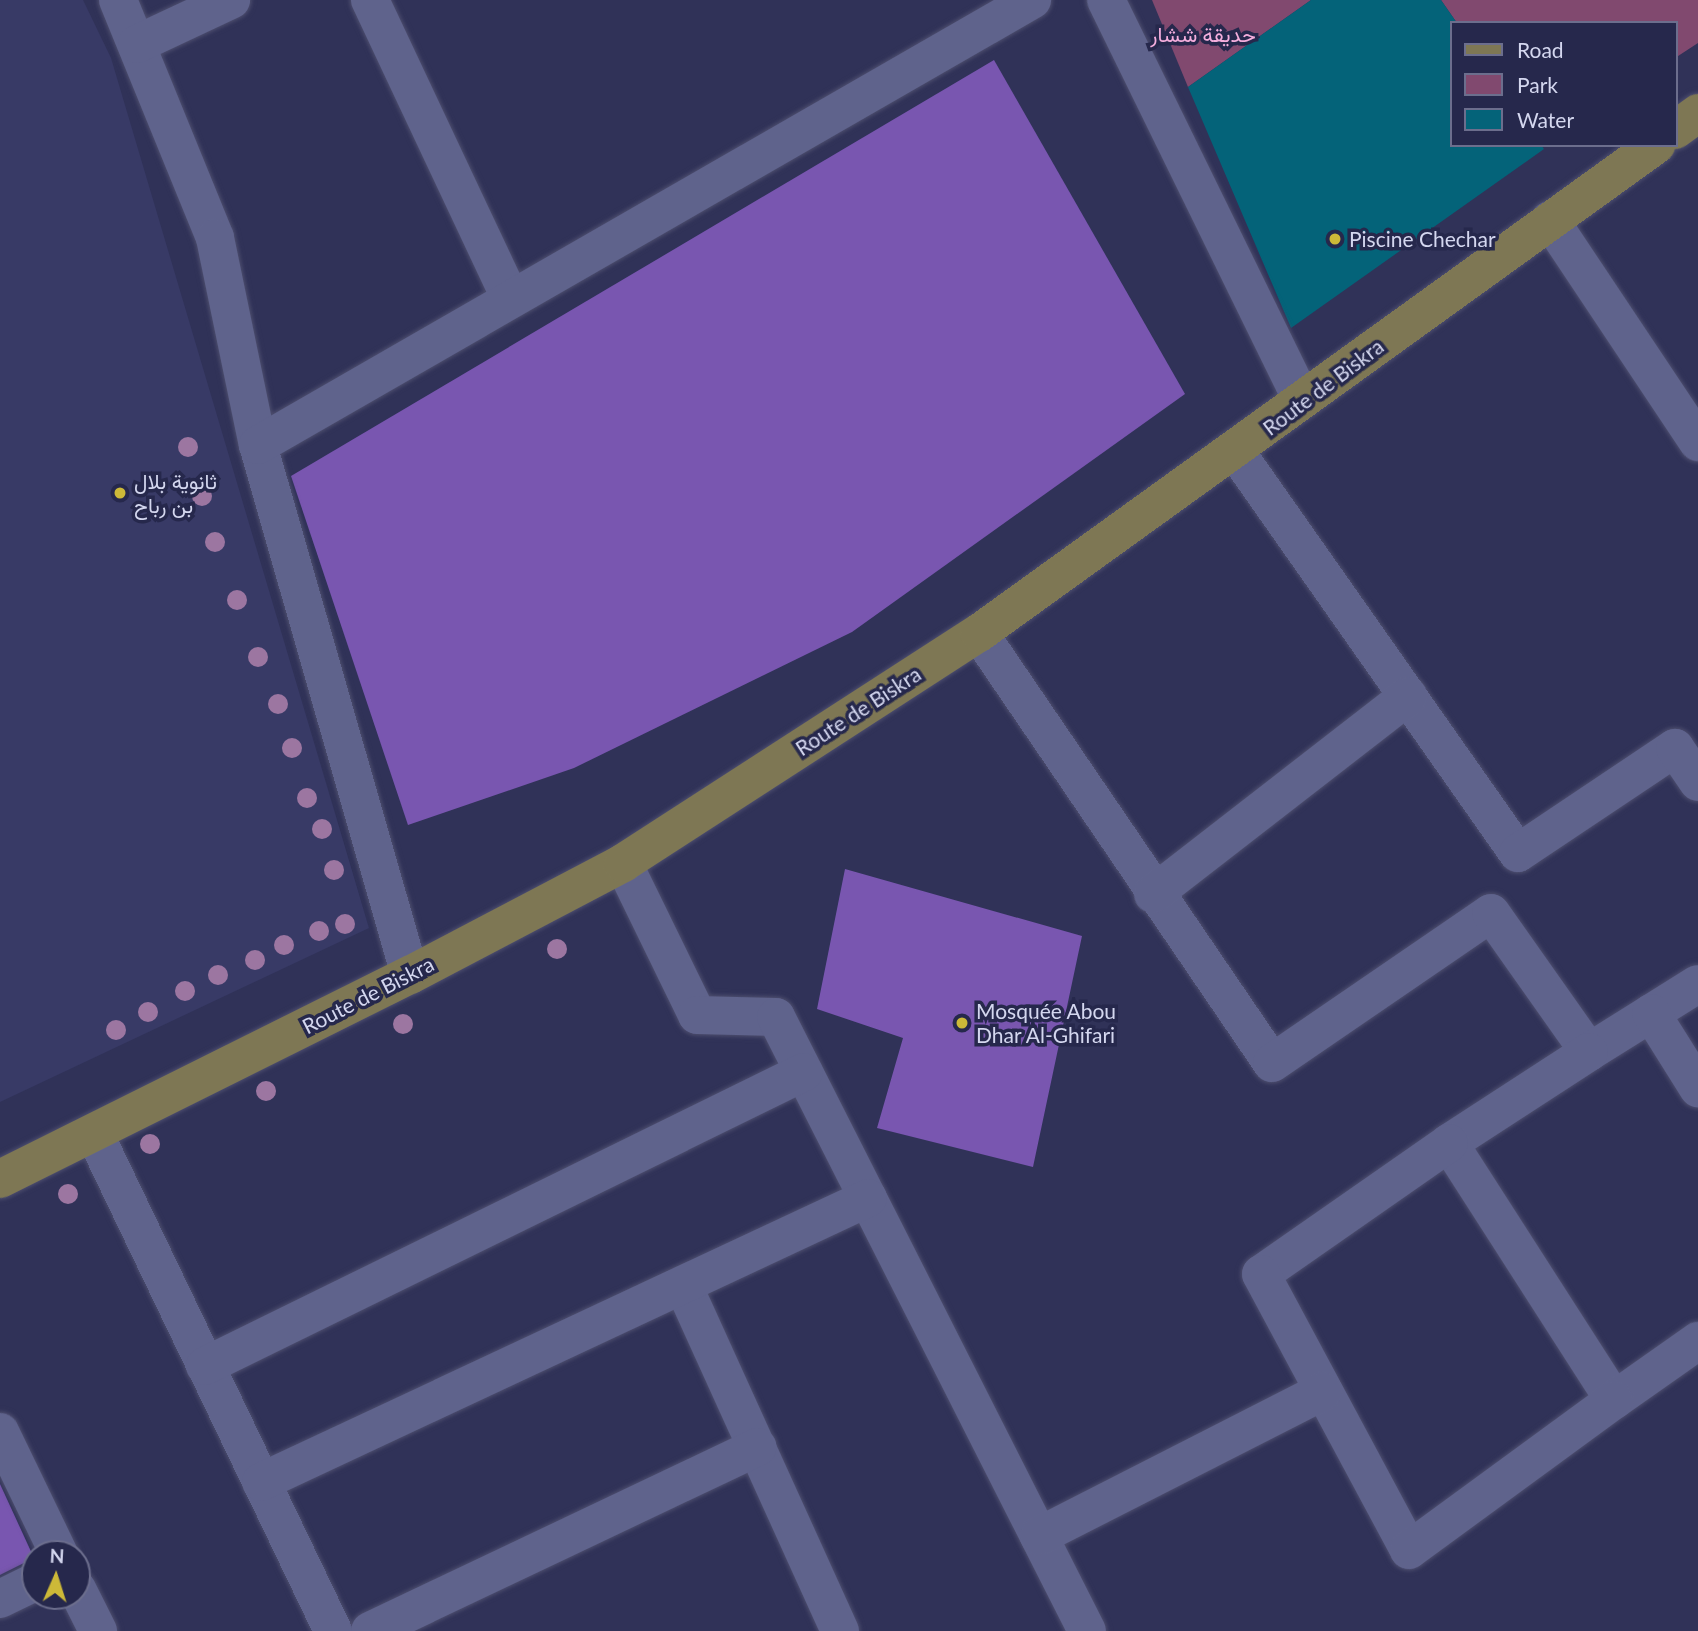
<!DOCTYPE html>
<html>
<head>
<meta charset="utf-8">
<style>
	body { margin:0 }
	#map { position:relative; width:1698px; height:1631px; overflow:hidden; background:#303258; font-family:Lato,Vazirmatn,sans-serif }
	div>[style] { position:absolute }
	.built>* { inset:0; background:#383a66 }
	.green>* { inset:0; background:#81496f }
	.water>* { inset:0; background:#046379 }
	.building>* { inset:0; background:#7956b0 }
	.roads { filter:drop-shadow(0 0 2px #4d4e6e) drop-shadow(0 0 2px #4d4e6e) }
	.minor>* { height:38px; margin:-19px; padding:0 19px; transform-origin:19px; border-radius:19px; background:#5f638c }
	.major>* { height:38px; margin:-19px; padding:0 19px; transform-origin:19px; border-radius:19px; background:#7e7754 }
	.trees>* { width:20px; height:20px; margin:-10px; border-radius:50%; background:#9c76a1 }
	.dots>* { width:19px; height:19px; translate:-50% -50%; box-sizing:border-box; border:4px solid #26284c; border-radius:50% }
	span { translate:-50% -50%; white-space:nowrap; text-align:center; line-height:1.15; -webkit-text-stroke:7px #26284c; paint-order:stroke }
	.park-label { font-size:21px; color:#f5aedd }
	.poi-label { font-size:21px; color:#d4d7ef }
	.left { translate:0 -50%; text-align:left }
	.street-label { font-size:21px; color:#d4d7ef }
	.legend { position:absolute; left:1450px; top:21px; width:228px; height:126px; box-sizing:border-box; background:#26284c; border:2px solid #6c6e8d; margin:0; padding:9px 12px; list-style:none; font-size:21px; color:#d4d7ef }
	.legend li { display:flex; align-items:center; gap:14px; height:35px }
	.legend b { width:35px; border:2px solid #6c6e8d }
	.north { position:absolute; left:21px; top:1540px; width:70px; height:70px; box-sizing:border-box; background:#26284c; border:2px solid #6c6e8d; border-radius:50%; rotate:3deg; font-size:19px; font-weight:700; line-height:28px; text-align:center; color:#d4d7ef }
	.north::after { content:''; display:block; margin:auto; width:24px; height:32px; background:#cdb938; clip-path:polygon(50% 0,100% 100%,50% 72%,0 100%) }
</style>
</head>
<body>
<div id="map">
	<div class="built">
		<div style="clip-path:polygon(0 0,83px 0,111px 58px,369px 928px,0 1102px)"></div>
	</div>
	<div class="green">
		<div style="clip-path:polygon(1152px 0,1311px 0,1188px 87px)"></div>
		<div style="clip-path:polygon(1441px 0,1698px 0,1698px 43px,1675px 58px,1675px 23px,1457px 23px)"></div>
	</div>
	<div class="water">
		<div style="clip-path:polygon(1311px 0,1441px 0,1457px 23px,1451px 23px,1451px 145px,1541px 145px,1544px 149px,1291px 328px,1188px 87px)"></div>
	</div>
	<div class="building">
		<div style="clip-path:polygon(994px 60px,1185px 394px,852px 632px,574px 768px,408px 825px,291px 476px)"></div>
		<div style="clip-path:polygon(845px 869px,1082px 936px,1033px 1167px,877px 1128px,903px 1038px,817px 1009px)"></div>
		<div style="clip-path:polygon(0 1484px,34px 1558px,0 1575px)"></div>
	</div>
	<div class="roads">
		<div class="minor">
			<div style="left:118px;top:0;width:257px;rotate:67.8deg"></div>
			<div style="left:215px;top:238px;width:211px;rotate:78.3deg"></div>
			<div style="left:258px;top:445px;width:551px;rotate:74deg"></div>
			<div style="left:370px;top:0;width:329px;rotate:64.8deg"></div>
			<div style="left:1106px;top:0;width:445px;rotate:63.9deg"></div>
			<div style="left:137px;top:44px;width:104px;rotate:-25.1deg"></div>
			<div style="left:1550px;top:220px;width:267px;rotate:56.3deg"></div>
			<div style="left:258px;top:445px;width:893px;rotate:-29.9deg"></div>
			<div style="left:1236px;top:452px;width:490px;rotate:54.9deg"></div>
			<div style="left:1518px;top:853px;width:189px;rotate:-33.8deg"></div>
			<div style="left:1675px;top:748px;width:41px;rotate:55.9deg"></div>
			<div style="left:979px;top:633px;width:520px;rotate:55.73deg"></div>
			<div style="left:1272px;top:1063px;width:265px;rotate:-34.4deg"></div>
			<div style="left:1491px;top:913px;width:170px;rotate:54.8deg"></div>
			<div style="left:1589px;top:1052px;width:128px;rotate:-32deg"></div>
			<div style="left:623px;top:863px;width:169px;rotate:64deg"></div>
			<div style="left:697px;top:1015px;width:79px;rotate:1.5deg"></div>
			<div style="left:776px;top:1017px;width:688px;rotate:63.14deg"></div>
			<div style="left:1153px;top:894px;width:323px;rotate:-37.8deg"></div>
			<div style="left:1651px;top:1013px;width:89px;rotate:57.9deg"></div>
			<div style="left:1589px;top:1052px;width:167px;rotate:147deg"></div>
			<div style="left:1449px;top:1143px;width:305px;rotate:57.3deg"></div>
			<div style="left:1614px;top:1400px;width:103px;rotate:-35.1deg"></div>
			<div style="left:94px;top:1133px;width:552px;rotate:64.36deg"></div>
			<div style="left:1449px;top:1143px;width:229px;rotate:145.1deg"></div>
			<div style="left:1261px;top:1274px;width:313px;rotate:61.8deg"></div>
			<div style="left:1409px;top:1550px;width:254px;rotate:-36.2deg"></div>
			<div style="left:683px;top:1285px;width:380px;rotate:65.6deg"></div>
			<div style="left:205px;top:1366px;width:667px;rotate:-26.14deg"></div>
			<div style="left:0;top:1432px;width:136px;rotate:64.2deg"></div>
			<div style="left:261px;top:1482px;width:670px;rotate:-25.07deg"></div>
			<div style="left:1039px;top:1536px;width:319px;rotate:-27deg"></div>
			<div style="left:77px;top:1589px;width:47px;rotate:63.4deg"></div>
			<div style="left:0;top:1599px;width:39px;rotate:-26deg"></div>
			<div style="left:370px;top:1631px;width:429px;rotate:-25.4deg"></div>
		</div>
		<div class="major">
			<div style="left:1675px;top:130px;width:29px;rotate:-36deg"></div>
			<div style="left:0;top:1179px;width:458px;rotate:-26.5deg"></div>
			<div style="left:410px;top:975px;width:241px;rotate:-27.7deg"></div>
			<div style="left:623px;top:863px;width:424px;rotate:-32.9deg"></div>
			<div style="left:979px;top:633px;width:835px;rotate:-35.79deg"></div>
		</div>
	</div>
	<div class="trees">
		<div style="left:188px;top:447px"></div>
		<div style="left:202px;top:496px"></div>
		<div style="left:215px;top:542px"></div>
		<div style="left:237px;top:600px"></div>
		<div style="left:258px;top:657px"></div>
		<div style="left:278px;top:704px"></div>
		<div style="left:292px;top:748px"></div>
		<div style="left:307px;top:798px"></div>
		<div style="left:322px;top:829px"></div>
		<div style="left:334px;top:870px"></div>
		<div style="left:345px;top:924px"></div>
		<div style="left:319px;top:931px"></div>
		<div style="left:284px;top:945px"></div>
		<div style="left:557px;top:949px"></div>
		<div style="left:255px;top:960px"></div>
		<div style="left:218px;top:975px"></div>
		<div style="left:185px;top:991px"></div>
		<div style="left:148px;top:1012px"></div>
		<div style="left:403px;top:1024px"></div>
		<div style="left:116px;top:1030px"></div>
		<div style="left:266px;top:1091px"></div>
		<div style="left:150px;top:1144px"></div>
		<div style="left:68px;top:1194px"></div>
	</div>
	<div class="dots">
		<div style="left:1335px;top:239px;background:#cdb938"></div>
		<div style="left:120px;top:493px;background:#cdb938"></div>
		<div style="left:962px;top:1023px;background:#cdb938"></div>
	</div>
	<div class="park-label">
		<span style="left:1203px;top:34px">حديقة ششار</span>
	</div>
	<div class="poi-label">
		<span class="left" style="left:1349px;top:239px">Piscine Chechar</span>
		<span class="left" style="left:134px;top:493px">ثانوية بلال<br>بن رباح</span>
		<span class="left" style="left:976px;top:1023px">Mosquée Abou<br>Dhar Al-Ghifari</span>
	</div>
	<div class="street-label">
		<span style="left:1323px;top:387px;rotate:-37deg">Route de Biskra</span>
		<span style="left:858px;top:711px;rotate:-33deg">Route de Biskra</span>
		<span style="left:368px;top:995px;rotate:-27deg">Route de Biskra</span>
	</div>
	<ul class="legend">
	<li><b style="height:9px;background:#7e7754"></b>Road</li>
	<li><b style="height:19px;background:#81496f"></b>Park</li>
	<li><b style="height:19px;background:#046379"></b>Water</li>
	</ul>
	<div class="north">N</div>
</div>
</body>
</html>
